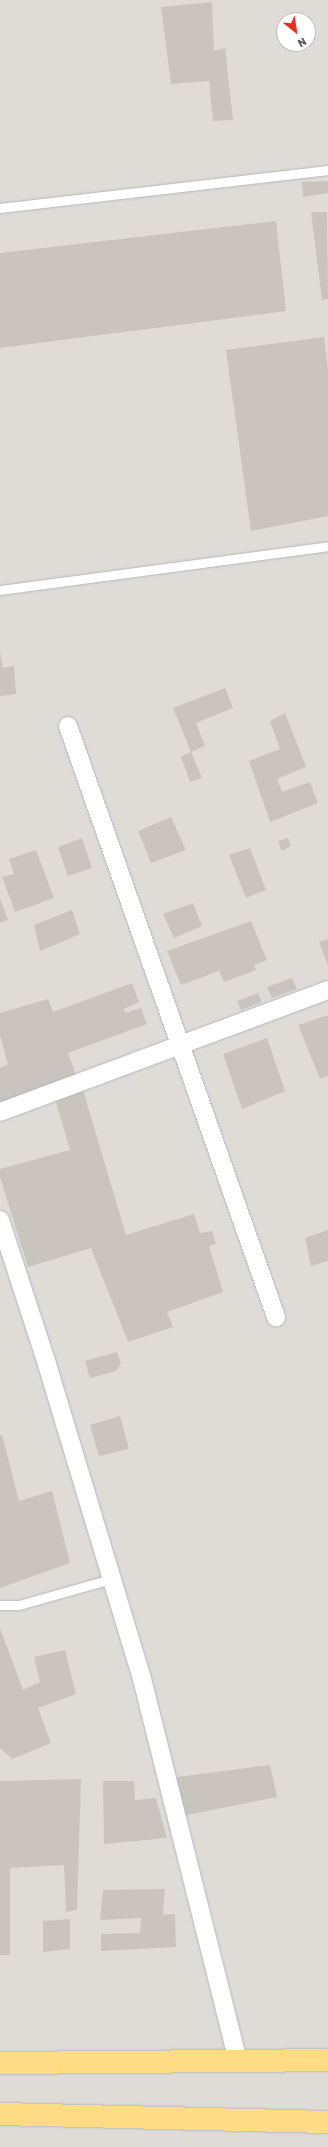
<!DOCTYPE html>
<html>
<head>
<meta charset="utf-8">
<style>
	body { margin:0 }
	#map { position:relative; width:328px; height:2147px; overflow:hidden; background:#ece9df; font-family:Rubik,sans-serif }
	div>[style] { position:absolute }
	.industrial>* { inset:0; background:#dfdcd7 }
	.building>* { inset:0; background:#c9c5be }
	.roads { filter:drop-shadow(0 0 1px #b5b8bd) drop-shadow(0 0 1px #b5b8bd) }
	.lane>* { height:9px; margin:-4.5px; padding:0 4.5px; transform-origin:4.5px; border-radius:4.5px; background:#fff }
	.street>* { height:18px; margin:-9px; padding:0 9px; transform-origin:9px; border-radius:9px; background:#fff }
	.highway>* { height:22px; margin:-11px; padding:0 11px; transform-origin:11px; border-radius:11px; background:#ffdb83 }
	span { translate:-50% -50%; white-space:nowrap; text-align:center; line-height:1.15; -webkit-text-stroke:3px #fff; paint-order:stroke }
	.north { position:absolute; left:276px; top:12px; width:40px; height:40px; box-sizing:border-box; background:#fff; border:1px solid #bcbec0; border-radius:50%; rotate:150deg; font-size:11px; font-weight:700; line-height:16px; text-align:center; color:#585c61 }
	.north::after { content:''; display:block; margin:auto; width:14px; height:18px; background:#ef2a21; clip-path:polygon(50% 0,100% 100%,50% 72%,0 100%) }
</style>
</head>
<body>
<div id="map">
	<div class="industrial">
		<div style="clip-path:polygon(evenodd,0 0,328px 0,328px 2147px,0 2147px,0 0,284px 20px,308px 20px,308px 44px,284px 44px,284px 20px)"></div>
	</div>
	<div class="building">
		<div style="clip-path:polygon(212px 2px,214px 51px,225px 48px,233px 120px,213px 121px,209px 81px,171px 84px,161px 7px)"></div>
		<div style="clip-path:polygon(328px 181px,328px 193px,303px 197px,302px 182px)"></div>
		<div style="clip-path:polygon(311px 212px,327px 212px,328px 299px,322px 300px)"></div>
		<div style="clip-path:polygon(276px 221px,286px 311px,0 348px,0 253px)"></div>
		<div style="clip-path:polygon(324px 337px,328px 370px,328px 516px,251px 531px,226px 350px)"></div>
		<div style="clip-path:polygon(0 651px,3px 668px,14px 666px,16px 694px,0 696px)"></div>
		<div style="clip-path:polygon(225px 688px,233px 708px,196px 723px,205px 746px,191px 752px,173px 708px)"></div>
		<div style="clip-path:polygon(285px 713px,306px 767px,277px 779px,282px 792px,310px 782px,318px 803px,270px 822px,249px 761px,280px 749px,270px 721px)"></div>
		<div style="clip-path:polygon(191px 752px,202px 778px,190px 782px,181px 757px)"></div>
		<div style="clip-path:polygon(171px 817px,186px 850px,151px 863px,138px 831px)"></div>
		<div style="clip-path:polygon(82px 838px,92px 868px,68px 876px,58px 847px)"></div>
		<div style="clip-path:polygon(288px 838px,291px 846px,282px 851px,278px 841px)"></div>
		<div style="clip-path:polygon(250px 848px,266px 890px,246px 898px,229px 855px)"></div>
		<div style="clip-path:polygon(36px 850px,54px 898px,15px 912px,2px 877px,14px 874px,9px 859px)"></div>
		<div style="clip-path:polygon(0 898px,8px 920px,0 923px)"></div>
		<div style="clip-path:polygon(193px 903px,202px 926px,174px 938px,163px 914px)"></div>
		<div style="clip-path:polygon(72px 910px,80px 934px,40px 951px,34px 925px)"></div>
		<div style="clip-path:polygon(251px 921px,267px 960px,254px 965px,256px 970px,224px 982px,219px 971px,181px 985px,167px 951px)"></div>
		<div style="clip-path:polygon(328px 939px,328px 966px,319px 942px)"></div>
		<div style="clip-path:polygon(292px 978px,297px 989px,272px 998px,267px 987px)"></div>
		<div style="clip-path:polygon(132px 983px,139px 1002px,124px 1009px,125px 1013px,141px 1008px,147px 1024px,68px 1053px,76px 1075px,0 1104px,0 1068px,8px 1064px,0 1036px,0 1013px,48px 999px,53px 1012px)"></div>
		<div style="clip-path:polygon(258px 993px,262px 1002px,241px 1010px,237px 1001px)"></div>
		<div style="clip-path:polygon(328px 1015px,328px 1076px,320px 1079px,298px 1025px)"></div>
		<div style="clip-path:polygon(267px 1038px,285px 1091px,242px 1109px,223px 1054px)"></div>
		<div style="clip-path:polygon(83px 1090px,126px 1235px,194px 1214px,200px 1233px,212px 1231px,216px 1244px,209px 1246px,223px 1292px,167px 1312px,173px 1327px,128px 1342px,91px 1248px,28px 1267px,0 1177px,0 1169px,70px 1150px,55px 1099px)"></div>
		<div style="clip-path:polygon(328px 1230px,328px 1261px,311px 1266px,305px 1238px)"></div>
		<div style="clip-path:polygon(117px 1352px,121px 1363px,116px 1371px,90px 1378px,85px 1361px)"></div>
		<div style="clip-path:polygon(120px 1416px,129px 1449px,99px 1456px,90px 1425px)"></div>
		<div style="clip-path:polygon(2px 1435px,19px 1501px,52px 1491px,70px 1563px,0 1588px,0 1436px)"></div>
		<div style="clip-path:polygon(0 1628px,23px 1690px,40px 1682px,34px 1657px,65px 1650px,76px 1694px,38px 1708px,51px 1743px,12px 1759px,0 1748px)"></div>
		<div style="clip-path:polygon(270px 1765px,277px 1797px,182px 1816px,177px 1777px)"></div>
		<div style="clip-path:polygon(81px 1779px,77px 1910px,66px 1912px,64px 1865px,10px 1868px,10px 1955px,0 1955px,0 1781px)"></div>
		<div style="clip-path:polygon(103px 1781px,134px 1781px,135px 1800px,156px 1798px,167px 1838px,104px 1844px)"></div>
		<div style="clip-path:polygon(165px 1889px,163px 1915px,175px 1914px,176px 1947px,101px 1951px,101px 1934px,140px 1933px,141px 1918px,100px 1920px,103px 1890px)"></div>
		<div style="clip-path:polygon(70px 1919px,70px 1949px,43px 1952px,43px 1921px)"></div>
	</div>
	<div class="roads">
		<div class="lane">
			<div style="left:0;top:208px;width:330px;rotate:-6.6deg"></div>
			<div style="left:0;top:590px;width:331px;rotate:-7.6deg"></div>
			<div style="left:0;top:1605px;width:19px"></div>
			<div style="left:19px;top:1605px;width:96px;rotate:-15.8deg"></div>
		</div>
		<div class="street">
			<div style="left:68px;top:726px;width:627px;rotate:70.61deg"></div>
			<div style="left:0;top:1112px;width:350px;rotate:-20.4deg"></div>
			<div style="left:0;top:1220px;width:148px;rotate:71.9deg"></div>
			<div style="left:46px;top:1361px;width:332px;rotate:73.2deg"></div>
			<div style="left:142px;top:1679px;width:394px;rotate:75.9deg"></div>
		</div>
		<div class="highway">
			<div style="left:0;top:2063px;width:328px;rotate:-0.5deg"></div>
			<div style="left:0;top:2114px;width:328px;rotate:1.4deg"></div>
		</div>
	</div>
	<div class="north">N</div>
</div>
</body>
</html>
